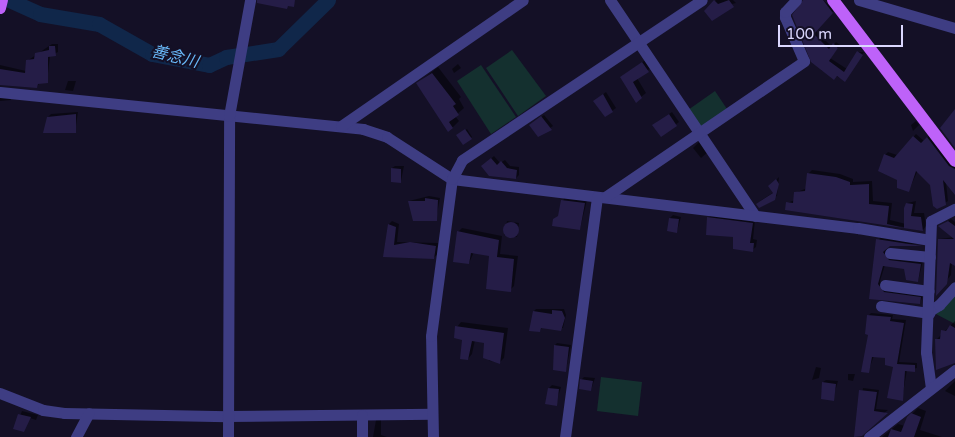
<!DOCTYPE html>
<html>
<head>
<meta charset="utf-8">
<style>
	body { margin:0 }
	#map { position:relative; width:955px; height:437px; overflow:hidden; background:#141026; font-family:"Varela Round","Noto Sans JP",sans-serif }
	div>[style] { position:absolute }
	.green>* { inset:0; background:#14302f }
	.shadow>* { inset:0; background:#0007 }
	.river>* { height:15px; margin:-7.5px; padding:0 7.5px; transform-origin:7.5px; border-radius:7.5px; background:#10274a }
	.building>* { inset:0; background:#251d47 }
	.round { border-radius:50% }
	.minor>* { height:11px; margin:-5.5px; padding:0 5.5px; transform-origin:5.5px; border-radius:5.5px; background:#3e3d83 }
	.major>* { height:12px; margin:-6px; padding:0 6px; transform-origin:6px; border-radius:6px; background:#be62f9 }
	span { translate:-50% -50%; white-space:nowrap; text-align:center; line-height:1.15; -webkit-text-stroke:4px #141026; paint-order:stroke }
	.water-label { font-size:16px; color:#69b9f9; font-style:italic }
	.scale { position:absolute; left:778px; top:25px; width:125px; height:22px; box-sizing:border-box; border:2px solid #dbd7fe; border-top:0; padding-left:6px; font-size:15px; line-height:18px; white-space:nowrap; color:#dbd7fe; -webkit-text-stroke:4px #141026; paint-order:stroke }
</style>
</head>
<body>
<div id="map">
	<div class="green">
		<div style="clip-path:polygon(512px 50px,546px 96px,518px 116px,486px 68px)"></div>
		<div style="clip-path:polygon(481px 65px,516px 117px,491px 134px,457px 81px)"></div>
		<div style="clip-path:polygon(715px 91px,727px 109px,701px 127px,688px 110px)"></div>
		<div style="clip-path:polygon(955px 288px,955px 324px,934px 313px)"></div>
		<div style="clip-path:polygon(601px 377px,642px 382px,638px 416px,597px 411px)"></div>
	</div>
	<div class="shadow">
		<div style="clip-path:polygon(716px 0,733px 0,736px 3px,706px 11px)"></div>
		<div style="clip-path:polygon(805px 0,823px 0,834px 10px,816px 31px,832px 47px,836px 42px,840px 45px,830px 58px,847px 69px,858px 52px,864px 52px,845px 80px,821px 70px)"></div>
		<div style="clip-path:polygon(52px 44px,58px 44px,58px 52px,50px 56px,47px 82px,40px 82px,37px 87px,0 84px,0 65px,26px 71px,27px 61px)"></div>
		<div style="clip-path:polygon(647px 59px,652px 67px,637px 78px,646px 93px,636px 101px,621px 77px)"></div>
		<div style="clip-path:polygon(458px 64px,461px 68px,454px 73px,452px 69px)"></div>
		<div style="clip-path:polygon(438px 67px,461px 97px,459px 99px,464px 108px,455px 116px,459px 121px,452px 128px,417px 84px)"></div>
		<div style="clip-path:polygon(68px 81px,76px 81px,73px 91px,65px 90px)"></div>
		<div style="clip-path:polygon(606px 92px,616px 108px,605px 116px,597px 99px)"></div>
		<div style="clip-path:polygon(0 94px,11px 98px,11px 100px,0 101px)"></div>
		<div style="clip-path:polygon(78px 112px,75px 132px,48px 117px,51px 114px)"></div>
		<div style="clip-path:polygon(672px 112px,679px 122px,662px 135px,657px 122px)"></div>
		<div style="clip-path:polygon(544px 115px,553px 126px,538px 136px,533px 123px)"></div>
		<div style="clip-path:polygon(916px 121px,919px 125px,913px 131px,911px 125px)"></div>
		<div style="clip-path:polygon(467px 129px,472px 137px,463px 143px,458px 135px)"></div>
		<div style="clip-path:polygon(916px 134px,924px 141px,930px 135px,955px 165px,955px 193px,946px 182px,948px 201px,937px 208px,931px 185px,918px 170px,909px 190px,885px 155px,888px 152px,897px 155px)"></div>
		<div style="clip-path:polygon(700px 141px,708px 152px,701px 158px,693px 148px)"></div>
		<div style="clip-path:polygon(494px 156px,500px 163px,505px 160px,510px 166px,519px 167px,519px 175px,516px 178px,486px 163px)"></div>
		<div style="clip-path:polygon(395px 166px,404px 166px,401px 181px,392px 168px)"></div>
		<div style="clip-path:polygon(812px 170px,840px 174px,853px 179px,853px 182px,872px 181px,873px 201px,892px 203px,890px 220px,906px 224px,907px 203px,916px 201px,914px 213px,924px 213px,926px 226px,923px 230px,787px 209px,787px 203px,795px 200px,795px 193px,807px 188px,808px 174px)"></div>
		<div style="clip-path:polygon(779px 177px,777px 196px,760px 201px,774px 192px,770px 186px)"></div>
		<div style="clip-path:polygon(429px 196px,440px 198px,436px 219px,409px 201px)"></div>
		<div style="clip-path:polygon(564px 198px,587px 200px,580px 229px,560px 215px)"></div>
		<div style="clip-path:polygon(712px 214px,755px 220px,753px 239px,757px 240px,756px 247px,752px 250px,708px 218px)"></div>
		<div style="clip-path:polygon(673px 215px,681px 217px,677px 231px,670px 218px)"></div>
		<div style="clip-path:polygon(951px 219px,955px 222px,955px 266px,952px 262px,951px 275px,937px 292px,939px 239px,955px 237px,940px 226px)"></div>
		<div style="clip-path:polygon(392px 221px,399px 224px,397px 242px,438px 243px,437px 255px,433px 258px,384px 256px,389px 224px)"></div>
		<div style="clip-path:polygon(507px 221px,519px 223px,517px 237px,504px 235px)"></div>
		<div style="clip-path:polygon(462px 228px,502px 236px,500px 254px,518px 256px,514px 286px,510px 290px,491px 255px,474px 252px,469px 263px,458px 232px)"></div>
		<div style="clip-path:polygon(880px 236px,923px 244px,890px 244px,885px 248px,923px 261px,918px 281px,905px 268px,885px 265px,880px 281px,886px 290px,923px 295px,920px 303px,870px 298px)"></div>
		<div style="clip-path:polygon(536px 309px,564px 309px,566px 315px,563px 328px,542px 327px,540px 331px,534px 311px)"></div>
		<div style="clip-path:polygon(871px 313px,893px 315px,892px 319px,906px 320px,899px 362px,917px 363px,917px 368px,907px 370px,902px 399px,895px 366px,886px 357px,874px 356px,868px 372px,868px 316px)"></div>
		<div style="clip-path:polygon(955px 321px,955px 361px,936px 340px)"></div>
		<div style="clip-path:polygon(461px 322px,508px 328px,504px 358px,500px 362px,489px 361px,486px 342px,475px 340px,472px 354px,468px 359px,463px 338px,457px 327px)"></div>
		<div style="clip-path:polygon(557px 343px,571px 345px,566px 370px,555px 345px)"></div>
		<div style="clip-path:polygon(816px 367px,821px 368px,819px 378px,812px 380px)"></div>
		<div style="clip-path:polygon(848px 374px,855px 374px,853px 381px,848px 380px)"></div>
		<div style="clip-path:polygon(584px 377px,595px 378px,591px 390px,581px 380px)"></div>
		<div style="clip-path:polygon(826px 380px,838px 381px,833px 399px,823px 382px)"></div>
		<div style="clip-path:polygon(955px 381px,955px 396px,945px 391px)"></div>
		<div style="clip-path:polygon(552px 385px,561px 387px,556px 404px,549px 388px)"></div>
		<div style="clip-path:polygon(863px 388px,879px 390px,876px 409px,888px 410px,855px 437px)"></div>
		<div style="clip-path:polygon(918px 408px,926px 411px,920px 430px,942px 437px,882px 437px,898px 424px,905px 426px,908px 418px)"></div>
		<div style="clip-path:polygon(22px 411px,38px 415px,36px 420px,30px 418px,23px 430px,15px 428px)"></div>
		<div style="clip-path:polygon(376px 420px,381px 420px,381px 435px,387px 437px,373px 437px)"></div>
	</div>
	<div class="river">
		<div style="left:9px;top:0;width:34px;rotate:24deg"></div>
		<div style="left:40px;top:14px;width:60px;rotate:9.6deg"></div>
		<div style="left:99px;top:24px;width:61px;rotate:29.5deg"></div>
		<div style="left:152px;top:54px;width:58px;rotate:10.9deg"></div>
		<div style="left:209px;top:65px;width:19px;rotate:-25deg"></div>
		<div style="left:226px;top:57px;width:53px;rotate:-8.7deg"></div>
		<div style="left:278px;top:49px;width:70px;rotate:-44.4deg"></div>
	</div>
	<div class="building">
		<div style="clip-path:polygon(257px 0,295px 0,294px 7px,288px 6px,287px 9px,257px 3px)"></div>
		<div style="clip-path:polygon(714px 0,718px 4px,729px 0,734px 7px,712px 21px,704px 11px)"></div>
		<div style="clip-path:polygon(803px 0,823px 0,833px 13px,814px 34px,829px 49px,833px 43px,838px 48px,829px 61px,844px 72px,857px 51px,863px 55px,845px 82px,837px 76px,834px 80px,811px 62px,792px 15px)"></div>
		<div style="clip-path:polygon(49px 46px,55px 46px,56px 56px,48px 57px,48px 83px,38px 84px,37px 88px,0 85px,0 69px,25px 73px,26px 60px,34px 59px,35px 53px,49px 50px)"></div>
		<div style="clip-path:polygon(642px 62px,649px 72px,633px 82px,642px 98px,636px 103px,620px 77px)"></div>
		<div style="clip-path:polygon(432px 73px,456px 104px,453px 106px,459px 115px,449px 122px,453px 128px,448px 132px,416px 83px)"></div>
		<div style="clip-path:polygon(603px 94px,613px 112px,605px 117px,593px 101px)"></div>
		<div style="clip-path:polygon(955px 109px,955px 148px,940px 128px)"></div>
		<div style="clip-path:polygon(76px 114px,76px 133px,43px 133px,47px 117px)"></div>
		<div style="clip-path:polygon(669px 114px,677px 126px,661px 137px,652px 125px)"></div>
		<div style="clip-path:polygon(541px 116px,552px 130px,538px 137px,529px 125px)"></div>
		<div style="clip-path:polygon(465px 129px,472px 139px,463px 145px,456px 135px)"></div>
		<div style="clip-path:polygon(913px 136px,921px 143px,927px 137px,949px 166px,955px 169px,955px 195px,943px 180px,946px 205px,937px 209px,933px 206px,930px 185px,916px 171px,909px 192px,897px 188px,897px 180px,878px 171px,884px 154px,894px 158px)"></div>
		<div style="clip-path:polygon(491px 158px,497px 165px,501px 161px,507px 168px,517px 170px,516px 179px,489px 176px,481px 166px)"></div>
		<div style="clip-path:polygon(391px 168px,401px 169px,401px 183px,391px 182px)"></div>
		<div style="clip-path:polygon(807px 173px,836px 177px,850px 182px,850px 185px,869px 184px,869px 204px,889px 206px,887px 224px,904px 228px,904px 208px,906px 203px,913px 204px,911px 216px,921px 217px,923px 231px,785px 210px,786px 202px,793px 203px,794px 192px,805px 191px)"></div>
		<div style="clip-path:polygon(776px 179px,779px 184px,775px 200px,759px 208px,756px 204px,773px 193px,768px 186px)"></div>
		<div style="clip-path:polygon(425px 198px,438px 200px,437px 221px,413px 221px,408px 201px,425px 201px)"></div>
		<div style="clip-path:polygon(561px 200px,585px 203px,580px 230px,552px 226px,553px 219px,558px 216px)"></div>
		<div style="clip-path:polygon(707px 217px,753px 223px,750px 243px,754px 243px,753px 252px,733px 249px,733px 237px,706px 235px)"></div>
		<div style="clip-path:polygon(669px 218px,679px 219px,677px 233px,667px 231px)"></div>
		<div style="clip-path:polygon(948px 221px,955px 226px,955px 266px,950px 263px,947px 284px,936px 296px,938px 239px,954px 239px,938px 226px)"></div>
		<div class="round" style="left:503px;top:222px;width:16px;height:16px"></div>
		<div style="clip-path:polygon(388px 224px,396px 227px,394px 245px,410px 242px,436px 246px,434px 259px,383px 257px)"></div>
		<div style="clip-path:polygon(457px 231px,499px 240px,497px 257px,514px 259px,511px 292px,486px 289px,489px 256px,471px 253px,469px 264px,453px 262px)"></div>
		<div style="clip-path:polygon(876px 239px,922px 246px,890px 246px,883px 252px,889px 260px,921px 264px,918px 282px,906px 280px,904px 269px,883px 266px,878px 284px,884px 292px,921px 297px,920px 304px,869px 299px)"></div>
		<div style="clip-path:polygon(552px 310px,562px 311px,565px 318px,561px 331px,541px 328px,540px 332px,529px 331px,533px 311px,552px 314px)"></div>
		<div style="clip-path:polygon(867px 315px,891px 317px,890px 321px,904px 323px,897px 364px,915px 365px,915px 372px,905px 371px,903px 401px,887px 398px,893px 367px,885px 365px,885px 358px,872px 357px,869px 373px,861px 372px,868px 335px,865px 334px)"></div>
		<div style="clip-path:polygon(950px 325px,955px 328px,955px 363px,936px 370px,935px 339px,940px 339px,941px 330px,946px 331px)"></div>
		<div style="clip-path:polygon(455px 326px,504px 333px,500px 364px,483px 358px,484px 343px,472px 341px,468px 360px,460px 359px,462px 340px,454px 338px)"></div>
		<div style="clip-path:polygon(554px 345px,569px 347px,566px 372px,553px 370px)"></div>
		<div style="clip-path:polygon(580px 379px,593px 381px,591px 391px,579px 389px)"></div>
		<div style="clip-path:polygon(822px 382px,836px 384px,834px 401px,821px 399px)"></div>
		<div style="clip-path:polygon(548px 388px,559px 389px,557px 406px,545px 404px)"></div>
		<div style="clip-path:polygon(859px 390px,877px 392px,874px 411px,888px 413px,862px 436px,854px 437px)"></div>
		<div style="clip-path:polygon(911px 413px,921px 417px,914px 437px,888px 437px,891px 429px,901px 432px,907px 417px)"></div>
		<div style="clip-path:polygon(18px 414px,31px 417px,24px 432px,13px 429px)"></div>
	</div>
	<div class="minor">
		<div style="left:610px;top:0;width:260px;rotate:56.1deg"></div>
		<div style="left:859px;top:0;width:100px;rotate:16.3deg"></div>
		<div style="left:0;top:92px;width:365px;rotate:5.8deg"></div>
		<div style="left:363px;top:129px;width:25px;rotate:18deg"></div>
		<div style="left:387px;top:137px;width:77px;rotate:32.9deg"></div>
		<div style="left:452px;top:179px;width:409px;rotate:6.9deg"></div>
		<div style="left:858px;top:228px;width:73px;rotate:9.5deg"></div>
		<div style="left:341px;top:126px;width:221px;rotate:-34.7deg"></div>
		<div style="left:605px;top:197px;width:241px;rotate:-34.3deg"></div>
		<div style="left:804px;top:61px;width:48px;rotate:-113.4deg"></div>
		<div style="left:785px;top:17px;width:5px;rotate:-90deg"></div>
		<div style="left:785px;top:12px;width:16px;rotate:-47deg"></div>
		<div style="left:890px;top:253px;width:40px;rotate:5.7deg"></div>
		<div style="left:885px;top:285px;width:44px;rotate:7.8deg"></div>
		<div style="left:881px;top:306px;width:49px;rotate:8.3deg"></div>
		<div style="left:929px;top:311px;width:12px;rotate:-31deg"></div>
		<div style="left:939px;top:305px;width:24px;rotate:-48deg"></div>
		<div style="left:931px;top:388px;width:36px;rotate:-98deg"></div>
		<div style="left:926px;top:352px;width:131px;rotate:-87.8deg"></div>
		<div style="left:931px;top:221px;width:27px;rotate:-27deg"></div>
		<div style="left:0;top:393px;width:46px;rotate:21.6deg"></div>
		<div style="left:43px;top:410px;width:21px;rotate:8deg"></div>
		<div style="left:64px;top:413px;width:163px;rotate:1.1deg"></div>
		<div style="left:227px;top:416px;width:205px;rotate:-0.6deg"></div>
		<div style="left:362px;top:415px;width:22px;rotate:90deg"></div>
		<div style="left:76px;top:437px;width:27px;rotate:-62deg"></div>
		<div style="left:228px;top:437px;width:321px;rotate:-89.8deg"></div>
		<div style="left:229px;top:116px;width:118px;rotate:-79.7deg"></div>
		<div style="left:433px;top:437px;width:101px;rotate:-91.1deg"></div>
		<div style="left:431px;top:336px;width:158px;rotate:-82.4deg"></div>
		<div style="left:452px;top:179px;width:21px;rotate:-62deg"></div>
		<div style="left:462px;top:160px;width:288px;rotate:-33.7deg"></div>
		<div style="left:565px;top:437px;width:242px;rotate:-82.4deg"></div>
		<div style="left:869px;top:437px;width:109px;rotate:-37.9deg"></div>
	</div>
	<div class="major">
		<div style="left:833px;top:0;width:202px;rotate:52.8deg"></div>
		<div style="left:0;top:8px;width:8px;rotate:-76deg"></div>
	</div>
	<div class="water-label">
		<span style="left:175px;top:57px;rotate:14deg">善念川</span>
	</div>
	<div class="scale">100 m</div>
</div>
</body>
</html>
